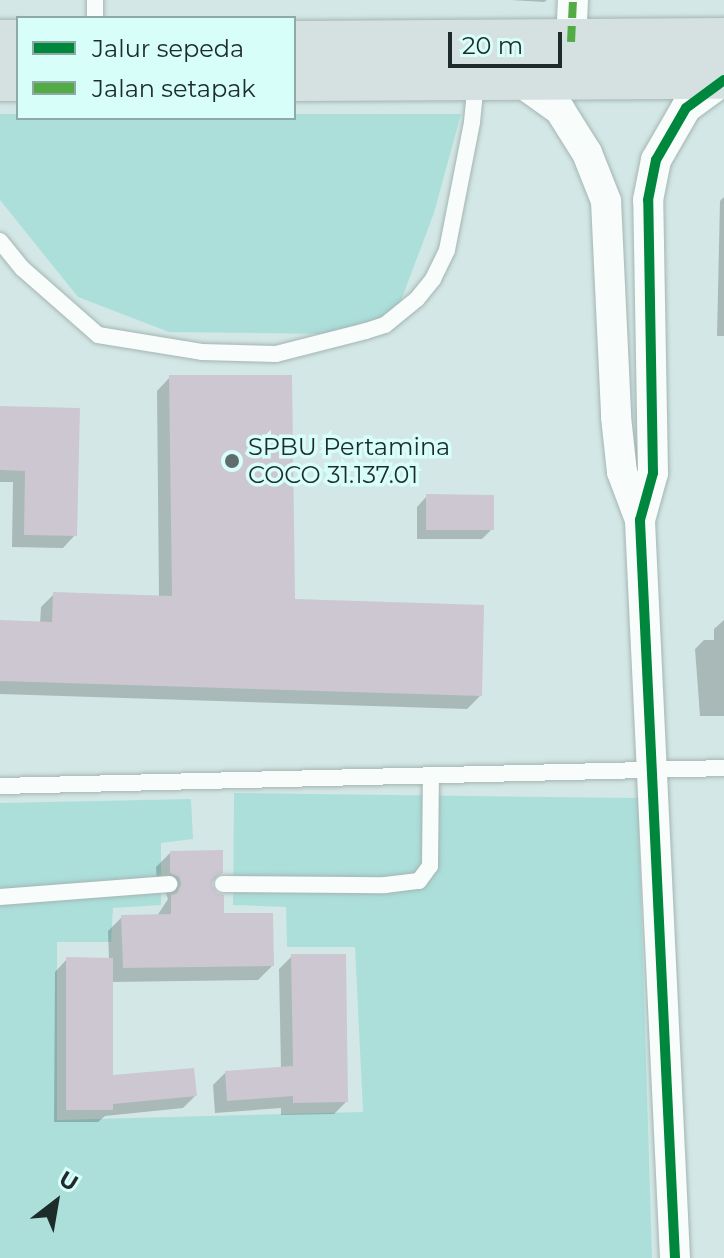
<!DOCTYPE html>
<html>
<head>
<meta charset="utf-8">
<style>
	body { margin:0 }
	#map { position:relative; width:724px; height:1258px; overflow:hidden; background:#d3e8e6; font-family:Montserrat,sans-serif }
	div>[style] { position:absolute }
	.green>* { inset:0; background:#acdfda }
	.shadow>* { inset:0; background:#0003 }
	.building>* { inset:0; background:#ccc7d1 }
	.roads { filter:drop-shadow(0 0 2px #a4b5b3) drop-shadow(0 0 2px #a4b5b3) }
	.service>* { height:16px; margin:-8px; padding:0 8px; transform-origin:8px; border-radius:8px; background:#f8fcfb }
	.minor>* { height:30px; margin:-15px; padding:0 15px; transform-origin:15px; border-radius:15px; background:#f8fcfb }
	.trunk>* { height:44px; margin:-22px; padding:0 22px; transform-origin:22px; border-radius:22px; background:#d4e1e0 }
	.quiet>* { height:8px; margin-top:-4px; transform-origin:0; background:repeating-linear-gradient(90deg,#52ab44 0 16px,transparent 0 24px) }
	.cycleway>* { height:10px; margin:-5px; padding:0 5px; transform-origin:5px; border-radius:5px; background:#00873e }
	.dots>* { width:22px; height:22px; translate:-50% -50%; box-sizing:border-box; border:4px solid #d7fef9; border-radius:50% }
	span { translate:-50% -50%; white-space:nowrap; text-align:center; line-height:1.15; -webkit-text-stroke:7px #d7fef9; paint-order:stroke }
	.poi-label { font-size:24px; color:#1d2c2b }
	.left { translate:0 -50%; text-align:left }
	.legend { position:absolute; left:16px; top:16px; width:280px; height:104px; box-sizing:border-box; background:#d7fef9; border:2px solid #8daaa7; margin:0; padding:10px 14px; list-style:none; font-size:24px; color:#1d2c2b }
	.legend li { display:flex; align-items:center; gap:16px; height:40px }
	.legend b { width:40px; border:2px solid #8daaa7 }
	.north { position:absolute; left:16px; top:1162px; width:80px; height:80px; -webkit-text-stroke:6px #d7fef9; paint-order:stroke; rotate:31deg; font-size:22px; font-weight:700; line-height:32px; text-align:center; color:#1d2c2b }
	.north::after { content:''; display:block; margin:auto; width:28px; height:36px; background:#1d2c2b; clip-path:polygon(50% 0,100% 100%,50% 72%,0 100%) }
	.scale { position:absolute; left:448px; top:32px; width:114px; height:36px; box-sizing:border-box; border:4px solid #1d2c2b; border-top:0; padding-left:10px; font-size:24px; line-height:28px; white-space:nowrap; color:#1d2c2b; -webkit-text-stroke:6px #d7fef9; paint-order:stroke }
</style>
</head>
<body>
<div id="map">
	<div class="green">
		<div style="clip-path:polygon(0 114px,18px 114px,18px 118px,294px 118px,294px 114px,461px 114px,434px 213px,394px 319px,325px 334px,169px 332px,78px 297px,0 200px)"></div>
		<div style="clip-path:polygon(234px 793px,638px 798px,652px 1258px,0 1258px,0 803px,191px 799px,193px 839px,161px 843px,161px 905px,113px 908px,111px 942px,57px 942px,57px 1120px,363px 1112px,355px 947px,287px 947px,286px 907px,233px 905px)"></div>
	</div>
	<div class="shadow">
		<div style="clip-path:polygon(511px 0,547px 0,544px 2px)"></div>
		<div style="clip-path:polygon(724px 197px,724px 336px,717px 336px,720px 201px)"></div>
		<div style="clip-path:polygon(170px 377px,293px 601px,480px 696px,467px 709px,0 694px,0 622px,40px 624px,41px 607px,54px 594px,159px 597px,157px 391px)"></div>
		<div style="clip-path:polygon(0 408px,75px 535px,63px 548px,12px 547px,13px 482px,0 482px)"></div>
		<div style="clip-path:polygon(427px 496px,492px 529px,482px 539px,417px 539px,417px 507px)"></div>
		<div style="clip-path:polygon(724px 620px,724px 716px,700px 716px,695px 649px,704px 640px,714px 640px,714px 629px)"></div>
		<div style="clip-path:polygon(170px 853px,221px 872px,211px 883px,222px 915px,272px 966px,258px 980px,111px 982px,111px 1077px,195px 1096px,183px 1108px,105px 1116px,98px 1122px,54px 1122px,55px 972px,67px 959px,109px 960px,108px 931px,122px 917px,157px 916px,168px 899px,165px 891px,157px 887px,156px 867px)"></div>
		<div style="clip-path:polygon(292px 956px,346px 1102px,334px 1114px,281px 1115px,281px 1108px,215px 1113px,213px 1085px,225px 1073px,281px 1069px,279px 969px)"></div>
	</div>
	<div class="building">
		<div style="clip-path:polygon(169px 375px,292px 375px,295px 599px,484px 605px,482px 696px,0 681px,0 620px,52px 622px,53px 592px,172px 596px)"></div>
		<div style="clip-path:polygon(0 406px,80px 408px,77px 536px,24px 535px,25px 471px,0 470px)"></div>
		<div style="clip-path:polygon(426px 494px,494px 495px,494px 530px,426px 530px)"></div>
		<div style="clip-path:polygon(223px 850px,223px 873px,214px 878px,212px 885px,217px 893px,224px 895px,224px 913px,273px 913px,274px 966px,123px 968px,121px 915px,171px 914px,171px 895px,177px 893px,181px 884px,179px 877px,170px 873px,170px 851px)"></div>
		<div style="clip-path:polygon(291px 954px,346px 954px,348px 1102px,293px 1103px,293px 1096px,227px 1101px,225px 1071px,293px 1066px)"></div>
		<div style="clip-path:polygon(66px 957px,113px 958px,113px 1075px,194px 1068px,197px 1096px,113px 1104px,113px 1110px,66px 1110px)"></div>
	</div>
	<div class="roads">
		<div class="service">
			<div style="left:95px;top:0;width:18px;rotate:90deg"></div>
			<div style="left:0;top:241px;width:36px;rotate:51deg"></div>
			<div style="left:23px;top:269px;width:100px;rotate:41.3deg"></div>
			<div style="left:98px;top:335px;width:105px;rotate:9.3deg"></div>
			<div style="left:202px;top:352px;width:74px;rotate:1.5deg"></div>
			<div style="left:276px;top:354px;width:93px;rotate:-14.3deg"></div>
			<div style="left:366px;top:331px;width:20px;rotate:-18deg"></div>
			<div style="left:385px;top:325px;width:41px;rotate:-39.1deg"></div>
			<div style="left:417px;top:299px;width:26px;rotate:-51deg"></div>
			<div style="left:433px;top:279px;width:32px;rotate:-64deg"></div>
			<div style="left:447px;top:250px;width:130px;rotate:-78.9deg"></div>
			<div style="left:472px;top:122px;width:41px;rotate:-84.4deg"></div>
			<div style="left:0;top:786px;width:724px;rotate:-1.42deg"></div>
			<div style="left:223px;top:884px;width:162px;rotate:0.4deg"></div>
			<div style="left:385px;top:885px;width:34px;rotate:-7deg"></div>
			<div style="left:419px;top:881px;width:19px;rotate:-54deg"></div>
			<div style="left:430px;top:866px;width:89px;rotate:-89.4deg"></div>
			<div style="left:0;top:897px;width:170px;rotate:-4.4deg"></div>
		</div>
		<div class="minor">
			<div style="left:571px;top:42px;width:42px;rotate:-87.3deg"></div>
			<div style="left:518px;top:80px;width:52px;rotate:35.5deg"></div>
			<div style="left:560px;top:110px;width:51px;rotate:57.9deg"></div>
			<div style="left:587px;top:153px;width:52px;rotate:68.4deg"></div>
			<div style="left:606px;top:201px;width:216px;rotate:87.3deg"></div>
			<div style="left:616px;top:417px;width:55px;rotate:83.8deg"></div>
			<div style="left:622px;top:472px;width:51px;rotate:69.4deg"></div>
			<div style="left:675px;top:1258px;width:739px;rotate:-92.72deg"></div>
			<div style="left:640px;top:520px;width:49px;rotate:-74.5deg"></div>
			<div style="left:653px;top:473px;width:273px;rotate:-91deg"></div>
			<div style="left:648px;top:200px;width:41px;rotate:-78.7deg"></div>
			<div style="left:656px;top:160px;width:60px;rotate:-60deg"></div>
			<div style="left:686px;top:108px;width:47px;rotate:-36.4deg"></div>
		</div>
		<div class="trunk">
			<div style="left:0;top:42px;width:18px"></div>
			<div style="left:294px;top:43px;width:430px;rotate:-0.4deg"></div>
			<div style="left:0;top:79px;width:18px"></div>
			<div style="left:294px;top:79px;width:430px;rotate:-0.3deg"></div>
		</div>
	</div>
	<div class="quiet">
		<div style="left:571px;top:42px;width:42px;rotate:-87.3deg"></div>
	</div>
	<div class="cycleway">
		<div style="left:675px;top:1258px;width:739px;rotate:-92.72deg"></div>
		<div style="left:640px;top:520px;width:49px;rotate:-74.5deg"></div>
		<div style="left:653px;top:473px;width:273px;rotate:-91deg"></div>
		<div style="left:648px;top:200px;width:41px;rotate:-78.7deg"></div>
		<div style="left:656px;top:160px;width:60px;rotate:-60deg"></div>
		<div style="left:686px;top:108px;width:47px;rotate:-36.4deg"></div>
	</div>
	<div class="dots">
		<div style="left:232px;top:461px;background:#5d6e6c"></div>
	</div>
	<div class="poi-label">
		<span class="left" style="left:248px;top:461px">SPBU Pertamina<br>COCO 31.137.01</span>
	</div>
	<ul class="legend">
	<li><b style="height:10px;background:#00873e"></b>Jalur sepeda</li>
	<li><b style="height:10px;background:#52ab44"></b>Jalan setapak</li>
	</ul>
	<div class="north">U</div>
	<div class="scale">20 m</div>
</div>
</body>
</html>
